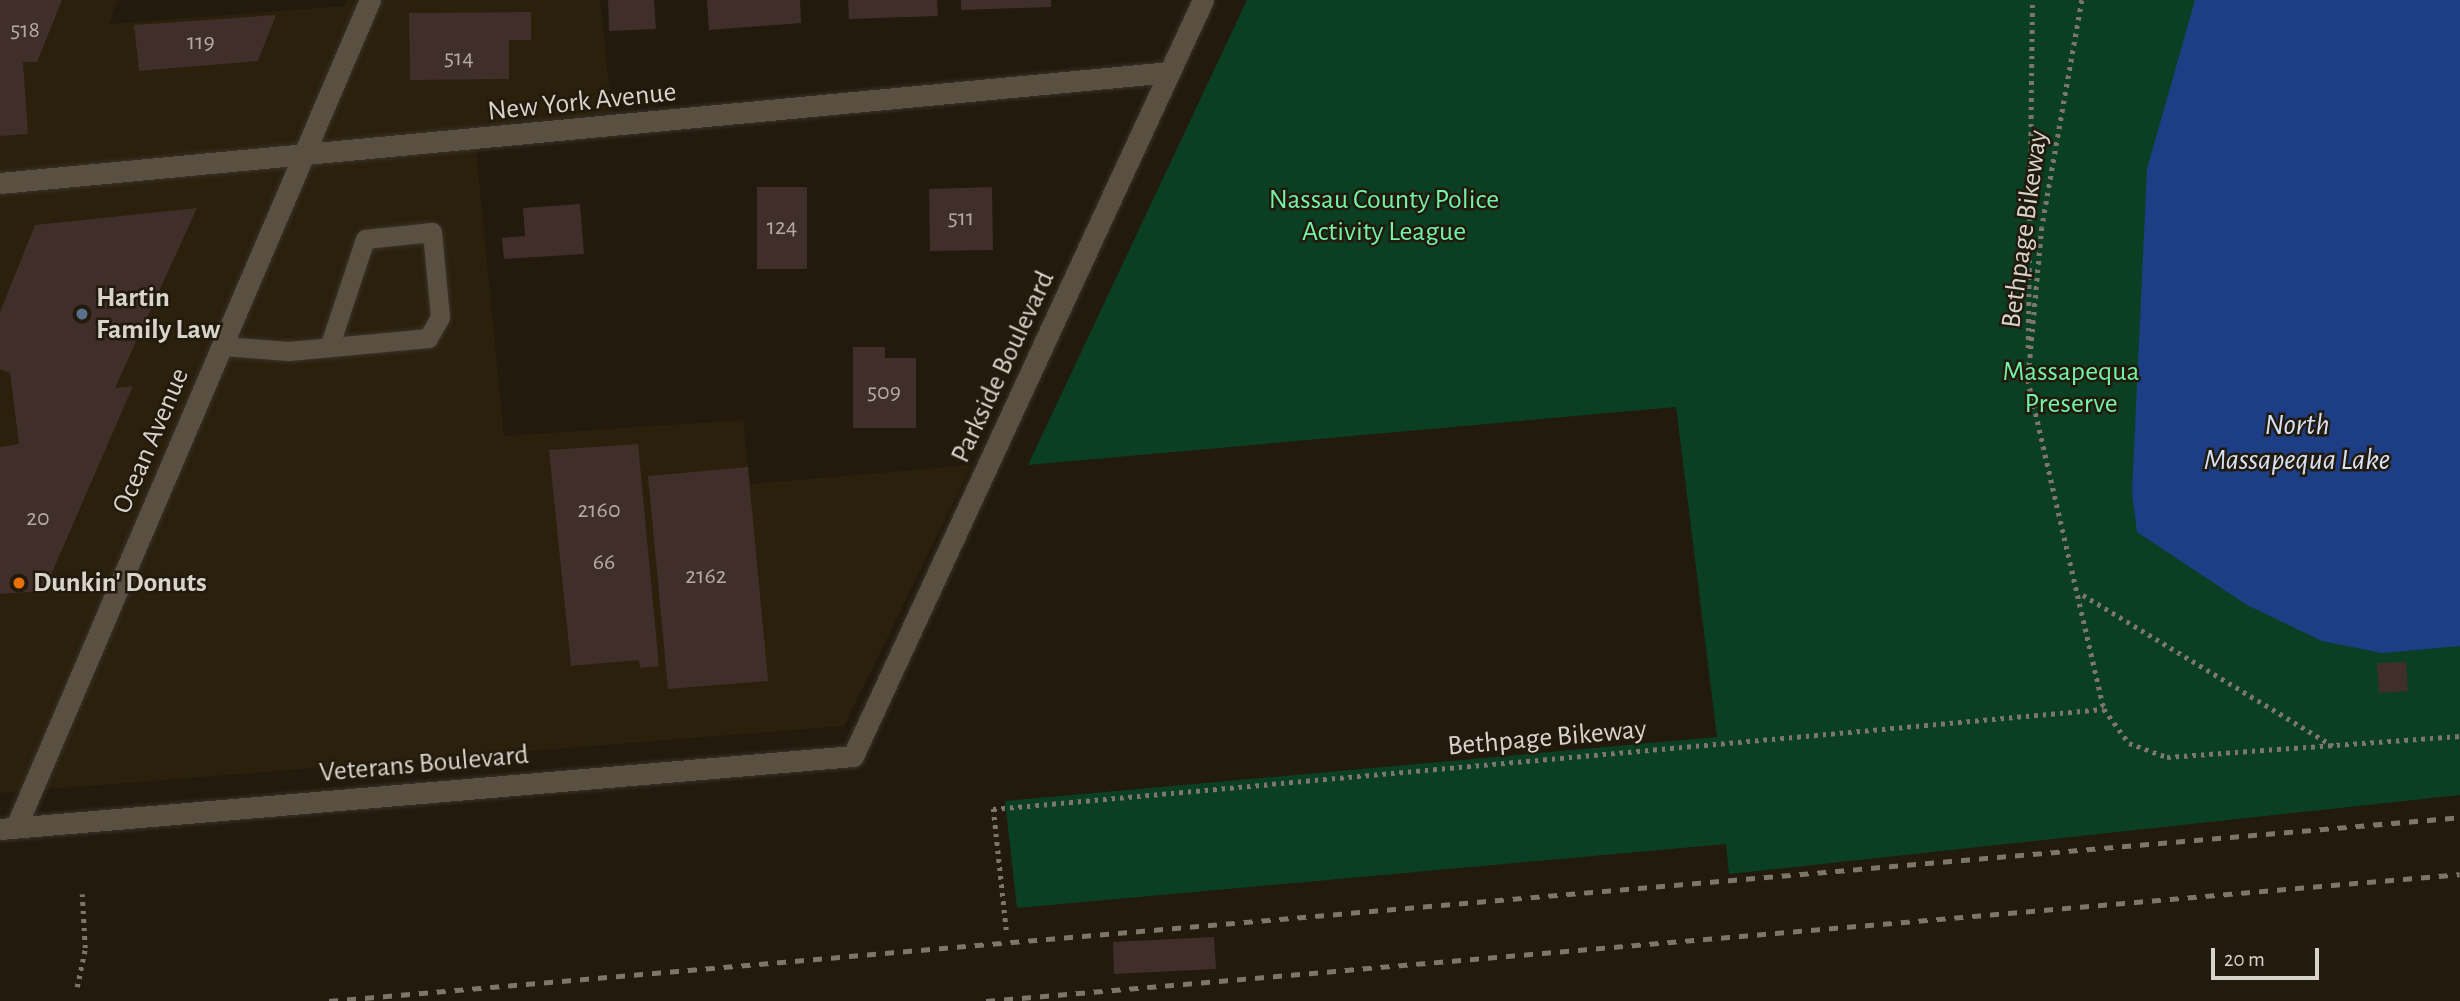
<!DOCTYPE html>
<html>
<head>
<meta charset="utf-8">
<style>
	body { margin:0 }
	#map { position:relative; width:2460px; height:1001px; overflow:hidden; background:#221a0c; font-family:"Alegreya Sans",sans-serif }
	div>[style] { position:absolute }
	.built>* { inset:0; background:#2b200b }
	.green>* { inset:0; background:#0b3f24 }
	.water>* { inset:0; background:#1d3e85 }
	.building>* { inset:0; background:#402e2b }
	.path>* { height:4.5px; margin-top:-2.25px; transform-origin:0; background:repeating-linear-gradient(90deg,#7d766a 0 3.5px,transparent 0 8.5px) }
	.roads { filter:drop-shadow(0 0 2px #38332d) drop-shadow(0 0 2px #38332d) }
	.lane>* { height:19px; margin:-9.5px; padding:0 9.5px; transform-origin:9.5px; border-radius:9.5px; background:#595041 }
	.street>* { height:21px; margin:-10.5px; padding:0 10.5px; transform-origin:10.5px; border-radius:10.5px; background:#595041 }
	.rail>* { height:5px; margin-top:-2.5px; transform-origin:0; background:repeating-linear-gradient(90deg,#7d776b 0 9px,transparent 0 18px) }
	.dots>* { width:19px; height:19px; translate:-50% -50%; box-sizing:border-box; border:4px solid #221a0c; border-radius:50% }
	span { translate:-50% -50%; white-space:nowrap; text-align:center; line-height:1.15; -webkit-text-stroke:5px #221a0c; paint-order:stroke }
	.number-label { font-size:24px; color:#b3aaa3 }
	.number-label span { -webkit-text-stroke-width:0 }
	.street-label { font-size:28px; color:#d9d4cb }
	.park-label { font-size:28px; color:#73f3a8 }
	.poi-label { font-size:28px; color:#d9d4cb; font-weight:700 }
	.left { translate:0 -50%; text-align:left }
	.water-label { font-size:30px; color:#d5e1f6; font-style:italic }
	.scale { position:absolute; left:2211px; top:948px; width:108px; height:32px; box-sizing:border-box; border:4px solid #d9d4cb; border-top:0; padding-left:9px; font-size:21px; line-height:24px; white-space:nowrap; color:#d9d4cb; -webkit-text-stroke:5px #221a0c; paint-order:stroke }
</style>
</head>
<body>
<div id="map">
	<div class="built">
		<div style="clip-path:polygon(0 0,117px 0,109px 24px,345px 6px,348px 0,600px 0,612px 113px,474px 128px,504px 436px,743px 420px,750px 484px,972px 465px,844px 726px,0 793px)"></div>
	</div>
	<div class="green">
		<div style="clip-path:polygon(1247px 0,2460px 0,2460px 795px,1729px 874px,1726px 844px,1017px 908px,1005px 801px,1717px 737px,1676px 407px,1028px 465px)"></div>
	</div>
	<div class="water">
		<div style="clip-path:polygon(2195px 0,2460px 0,2460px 646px,2382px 653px,2322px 641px,2247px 605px,2137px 532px,2132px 493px,2147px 169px)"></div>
	</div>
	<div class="building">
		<div style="clip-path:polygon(0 0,62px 0,37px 62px,23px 62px,28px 134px,0 136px)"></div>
		<div style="clip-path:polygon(608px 0,654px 0,656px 29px,609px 31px)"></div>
		<div style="clip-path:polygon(707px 0,800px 0,801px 23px,709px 30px)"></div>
		<div style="clip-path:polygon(848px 0,937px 0,938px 16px,849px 19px)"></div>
		<div style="clip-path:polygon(961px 0,1051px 0,1051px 7px,961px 10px)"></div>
		<div style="clip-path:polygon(531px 12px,531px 40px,509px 40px,509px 79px,410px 80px,409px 13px)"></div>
		<div style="clip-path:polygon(276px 15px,258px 61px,139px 71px,134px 25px)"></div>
		<div style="clip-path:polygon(757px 187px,807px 187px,807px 269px,757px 269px)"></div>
		<div style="clip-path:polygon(992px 187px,993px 250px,930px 251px,929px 189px)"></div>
		<div style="clip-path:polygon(580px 204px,584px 254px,504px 259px,502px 238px,525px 236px,523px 208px)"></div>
		<div style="clip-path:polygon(197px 208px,115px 388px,133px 386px,44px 591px,0 594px,0 447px,19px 444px,10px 373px,0 369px,0 312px,35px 225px)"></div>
		<div style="clip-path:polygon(853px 347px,885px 347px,885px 358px,916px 358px,916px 428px,853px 428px)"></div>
		<div style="clip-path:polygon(638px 444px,659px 666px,640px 668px,639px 660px,571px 666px,549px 450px)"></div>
		<div style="clip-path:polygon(748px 467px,768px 681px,668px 689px,648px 476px)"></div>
		<div style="clip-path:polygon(2406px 662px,2408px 691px,2379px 693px,2377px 663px)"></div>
		<div style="clip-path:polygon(1214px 937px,1216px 969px,1114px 974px,1113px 942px)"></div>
	</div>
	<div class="path">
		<div style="left:2082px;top:0;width:230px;rotate:100deg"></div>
		<div style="left:2042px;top:227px;width:154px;rotate:95.2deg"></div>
		<div style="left:2028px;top:380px;width:338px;rotate:77deg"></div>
		<div style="left:2104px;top:709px;width:42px;rotate:53.7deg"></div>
		<div style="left:2129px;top:743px;width:40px;rotate:20.2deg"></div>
		<div style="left:2167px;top:757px;width:294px;rotate:-4.1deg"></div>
		<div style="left:2028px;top:348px;width:348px;rotate:-89.3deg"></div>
		<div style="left:2083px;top:595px;width:292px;rotate:31.1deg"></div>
		<div style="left:1006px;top:930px;width:122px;rotate:-96.1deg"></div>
		<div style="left:993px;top:809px;width:1115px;rotate:-5.14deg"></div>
		<div style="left:77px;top:987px;width:40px;rotate:-78deg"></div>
		<div style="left:85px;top:948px;width:54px;rotate:-93.2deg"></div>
	</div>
	<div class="roads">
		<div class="lane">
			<div style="left:222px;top:346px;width:67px;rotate:4.3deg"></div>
			<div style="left:289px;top:351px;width:140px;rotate:-5.3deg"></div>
			<div style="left:428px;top:338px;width:24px;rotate:-60deg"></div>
			<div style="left:440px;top:317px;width:85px;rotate:-95.4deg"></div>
			<div style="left:432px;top:232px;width:67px;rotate:174deg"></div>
			<div style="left:365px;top:239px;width:114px;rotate:108.4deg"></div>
		</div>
		<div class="street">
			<div style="left:0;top:183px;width:1175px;rotate:-5.42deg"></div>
			<div style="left:16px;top:827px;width:900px;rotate:-66.83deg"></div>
			<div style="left:0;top:829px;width:856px;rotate:-4.89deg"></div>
			<div style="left:853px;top:756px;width:833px;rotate:-65.16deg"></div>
		</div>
	</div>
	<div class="rail">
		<div style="left:329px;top:1001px;width:2139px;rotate:-4.93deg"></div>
		<div style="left:986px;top:1001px;width:1479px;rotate:-4.92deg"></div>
	</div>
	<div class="dots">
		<div style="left:82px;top:314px;background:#5c6f8a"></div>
		<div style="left:19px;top:583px;background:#e8710a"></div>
	</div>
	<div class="number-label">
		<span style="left:25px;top:31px">518</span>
		<span style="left:201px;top:43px">119</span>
		<span style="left:459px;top:59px">514</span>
		<span style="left:961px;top:219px">511</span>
		<span style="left:782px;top:228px">124</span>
		<span style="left:884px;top:393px">509</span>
		<span style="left:599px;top:511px">2160</span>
		<span style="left:38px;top:519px">20</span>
		<span style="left:604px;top:563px">66</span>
		<span style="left:706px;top:577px">2162</span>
	</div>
	<div class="street-label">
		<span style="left:582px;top:102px;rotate:-6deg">New York Avenue</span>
		<span style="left:2025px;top:229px;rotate:-82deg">Bethpage Bikeway</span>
		<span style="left:1003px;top:367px;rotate:-65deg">Parkside Boulevard</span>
		<span style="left:151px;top:441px;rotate:-67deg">Ocean Avenue</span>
		<span style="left:1547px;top:738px;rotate:-5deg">Bethpage Bikeway</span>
		<span style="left:424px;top:764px;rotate:-5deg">Veterans Boulevard</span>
	</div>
	<div class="park-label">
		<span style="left:1384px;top:216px">Nassau County Police<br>Activity League</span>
		<span style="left:2071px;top:388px">Massapequa<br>Preserve</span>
	</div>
	<div class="poi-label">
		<span class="left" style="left:96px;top:314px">Hartin<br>Family Law</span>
		<span class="left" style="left:33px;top:583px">Dunkin' Donuts</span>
	</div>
	<div class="water-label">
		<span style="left:2297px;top:442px">North<br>Massapequa Lake</span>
	</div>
	<div class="scale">20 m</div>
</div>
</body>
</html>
